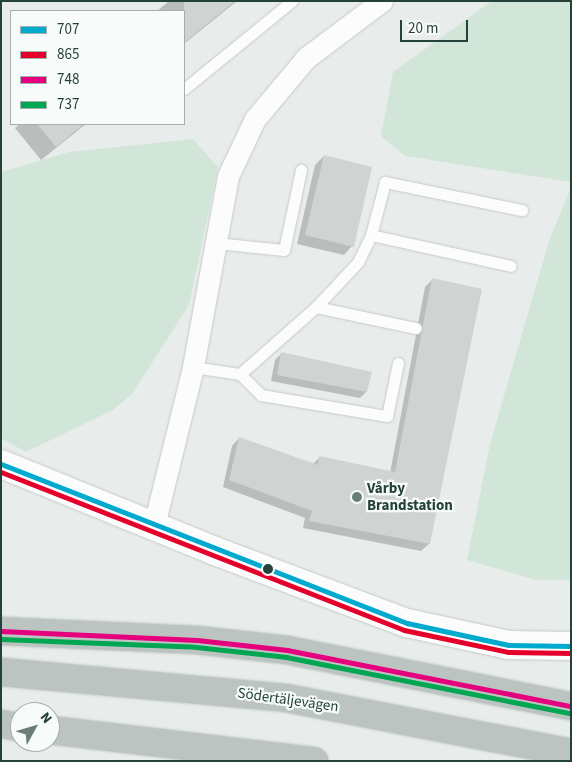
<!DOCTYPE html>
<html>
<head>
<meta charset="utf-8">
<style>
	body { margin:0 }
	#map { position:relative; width:572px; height:762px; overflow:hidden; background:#e8edeb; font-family:"Source Sans 3",sans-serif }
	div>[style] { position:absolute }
	.green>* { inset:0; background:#d1e6d8 }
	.shadow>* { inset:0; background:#0003 }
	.building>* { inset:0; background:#cfd4d2 }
	.roads { filter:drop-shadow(0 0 1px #c5cac8) drop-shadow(0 0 1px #c5cac8) }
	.lane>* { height:11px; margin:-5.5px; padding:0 5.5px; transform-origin:5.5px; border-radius:5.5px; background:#fcfcfc }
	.street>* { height:21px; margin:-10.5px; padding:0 10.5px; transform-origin:10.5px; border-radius:10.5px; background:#fcfcfc }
	.secondary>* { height:28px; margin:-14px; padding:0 14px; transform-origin:14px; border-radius:14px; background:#fcfcfc }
	.highway>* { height:28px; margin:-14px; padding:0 14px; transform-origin:14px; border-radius:14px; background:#bcc4c2 }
	.bus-1>* { height:5px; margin:-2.5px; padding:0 2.5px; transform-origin:2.5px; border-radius:2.5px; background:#00a9ce }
	.bus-2>* { height:5px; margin:-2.5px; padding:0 2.5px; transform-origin:2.5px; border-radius:2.5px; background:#e4002b }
	.bus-3>* { height:5px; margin:-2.5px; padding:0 2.5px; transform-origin:2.5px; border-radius:2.5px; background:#e5007d }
	.bus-4>* { height:5px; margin:-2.5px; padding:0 2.5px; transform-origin:2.5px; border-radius:2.5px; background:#00a651 }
	.dots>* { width:14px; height:14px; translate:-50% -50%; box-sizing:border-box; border:2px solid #f7fbf9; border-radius:50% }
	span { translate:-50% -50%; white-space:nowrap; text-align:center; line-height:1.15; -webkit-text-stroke:4.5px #f7fbf9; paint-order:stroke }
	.poi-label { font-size:15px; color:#24423a; font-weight:700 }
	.left { translate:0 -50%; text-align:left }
	.street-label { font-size:15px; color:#24423a }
	.frame { position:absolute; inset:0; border:2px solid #24423a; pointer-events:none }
	.legend { position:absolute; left:10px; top:10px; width:175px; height:115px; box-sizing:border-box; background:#f7fbf9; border:1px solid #a3b1ad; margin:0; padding:6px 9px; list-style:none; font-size:15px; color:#24423a }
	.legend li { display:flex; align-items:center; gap:10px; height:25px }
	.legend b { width:25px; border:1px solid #a3b1ad }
	.north { position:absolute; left:10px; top:702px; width:50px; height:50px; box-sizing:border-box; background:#f7fbf9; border:1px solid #a3b1ad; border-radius:50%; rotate:51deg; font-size:14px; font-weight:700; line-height:20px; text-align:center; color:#24423a }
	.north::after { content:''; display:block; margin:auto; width:18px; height:22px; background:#697e78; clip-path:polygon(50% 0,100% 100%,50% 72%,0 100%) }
	.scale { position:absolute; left:400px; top:20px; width:68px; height:22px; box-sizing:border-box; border:2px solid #24423a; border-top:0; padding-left:6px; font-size:15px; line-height:18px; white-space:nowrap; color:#24423a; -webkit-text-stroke:4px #f7fbf9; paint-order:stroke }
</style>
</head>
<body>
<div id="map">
	<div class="green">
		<div style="clip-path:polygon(492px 1px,571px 1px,571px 182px,405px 156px,381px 136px,393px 72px)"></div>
		<div style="clip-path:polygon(193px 139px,218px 167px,189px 305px,132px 394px,113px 410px,26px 452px,1px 438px,1px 172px,69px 152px)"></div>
		<div style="clip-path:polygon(571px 187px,571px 580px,536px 580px,467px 560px,490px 444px,549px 241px)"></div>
	</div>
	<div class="shadow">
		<div style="clip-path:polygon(169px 1px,237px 1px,184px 44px,184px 11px,157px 11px)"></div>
		<div style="clip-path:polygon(20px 124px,86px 124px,41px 160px,15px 128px)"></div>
		<div style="clip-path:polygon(324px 156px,352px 246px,344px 255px,297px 244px,315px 165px)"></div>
		<div style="clip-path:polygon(432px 280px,480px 290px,429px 544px,421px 551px,303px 528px,305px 518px,223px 487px,232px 446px,239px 438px,313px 464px,319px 458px,390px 473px,425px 287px)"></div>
		<div style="clip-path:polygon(281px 354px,371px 373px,366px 392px,360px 398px,271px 381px,275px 360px)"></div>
	</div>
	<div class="building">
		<div style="clip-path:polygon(184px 1px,235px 1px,184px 43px)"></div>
		<div style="clip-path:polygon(37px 124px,84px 124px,56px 147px)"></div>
		<div style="clip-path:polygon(324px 155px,372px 167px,354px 247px,305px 235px)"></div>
		<div style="clip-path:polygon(432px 278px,482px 289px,430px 544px,309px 521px,312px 511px,229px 480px,239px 437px,318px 465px,319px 456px,395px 472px)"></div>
		<div style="clip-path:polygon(281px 352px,372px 372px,367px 392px,277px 375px)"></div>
	</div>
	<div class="roads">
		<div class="lane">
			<div style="left:184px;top:89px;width:139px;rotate:-39.2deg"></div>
			<div style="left:371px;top:235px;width:143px;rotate:12.5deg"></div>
			<div style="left:216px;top:243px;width:68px;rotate:5.9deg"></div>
			<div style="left:284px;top:250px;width:82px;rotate:-78deg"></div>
			<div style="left:316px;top:307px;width:62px;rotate:-47deg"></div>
			<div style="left:358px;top:262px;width:30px;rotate:-64deg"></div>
			<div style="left:371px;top:235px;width:55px;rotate:-75.2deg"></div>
			<div style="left:385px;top:182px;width:140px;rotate:11.6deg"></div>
			<div style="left:193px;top:367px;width:48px;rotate:8.5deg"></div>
			<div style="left:240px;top:374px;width:30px;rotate:45deg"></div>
			<div style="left:261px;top:395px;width:128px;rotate:9.5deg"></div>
			<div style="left:387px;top:416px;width:54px;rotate:-78.3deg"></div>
			<div style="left:240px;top:374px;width:101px;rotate:-41.4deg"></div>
			<div style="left:316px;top:307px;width:102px;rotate:11.9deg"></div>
		</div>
		<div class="street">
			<div style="left:154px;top:525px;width:163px;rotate:-76.1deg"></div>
			<div style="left:193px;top:367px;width:194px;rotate:-79.6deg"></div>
			<div style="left:228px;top:176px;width:63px;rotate:-64.7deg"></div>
			<div style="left:255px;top:119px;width:80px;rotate:-50.1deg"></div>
			<div style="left:306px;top:58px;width:95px;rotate:-36.9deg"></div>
		</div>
		<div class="secondary">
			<div style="left:1px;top:464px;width:231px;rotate:22.1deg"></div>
			<div style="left:215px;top:551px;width:205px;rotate:20.6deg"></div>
			<div style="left:407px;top:623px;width:104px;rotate:12.2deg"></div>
			<div style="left:509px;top:645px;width:62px;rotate:0.9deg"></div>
		</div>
		<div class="highway">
			<div style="left:1px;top:631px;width:196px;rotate:2.6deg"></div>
			<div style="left:197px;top:640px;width:91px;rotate:6.3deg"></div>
			<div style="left:287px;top:650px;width:289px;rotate:11.2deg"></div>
			<div style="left:1px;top:672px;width:286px;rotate:5.2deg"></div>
			<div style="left:286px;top:698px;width:290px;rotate:10.9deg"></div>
			<div style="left:1px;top:724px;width:19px;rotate:9deg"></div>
			<div style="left:50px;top:730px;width:266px;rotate:6.7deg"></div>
		</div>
	</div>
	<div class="bus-1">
		<div style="left:1px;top:464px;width:436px;rotate:21.4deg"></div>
		<div style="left:407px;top:623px;width:104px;rotate:12.2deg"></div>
		<div style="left:509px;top:645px;width:62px;rotate:0.9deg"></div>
	</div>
	<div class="bus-2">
		<div style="left:1px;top:472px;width:433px;rotate:21.4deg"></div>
		<div style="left:404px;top:630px;width:106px;rotate:11.9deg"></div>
		<div style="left:508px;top:652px;width:63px;rotate:0.9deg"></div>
	</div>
	<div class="bus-3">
		<div style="left:1px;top:631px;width:196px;rotate:2.6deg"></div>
		<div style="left:197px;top:640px;width:91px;rotate:6.3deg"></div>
		<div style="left:287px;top:650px;width:289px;rotate:11.2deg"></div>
	</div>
	<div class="bus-4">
		<div style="left:1px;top:639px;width:195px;rotate:2.3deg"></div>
		<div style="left:196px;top:647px;width:91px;rotate:6.3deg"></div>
		<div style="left:286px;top:657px;width:289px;rotate:11.2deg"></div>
	</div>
	<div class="dots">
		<div style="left:357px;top:497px;background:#697e78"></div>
		<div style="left:268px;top:569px;background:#24423a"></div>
	</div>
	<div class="poi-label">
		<span class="left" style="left:367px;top:497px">Vårby<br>Brandstation</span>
	</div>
	<div class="street-label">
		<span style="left:288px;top:700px;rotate:8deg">Södertäljevägen</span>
	</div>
	<div class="frame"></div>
	<ul class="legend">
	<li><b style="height:6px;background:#00a9ce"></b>707</li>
	<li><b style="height:6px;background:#e4002b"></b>865</li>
	<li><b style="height:6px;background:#e5007d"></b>748</li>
	<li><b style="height:6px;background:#00a651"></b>737</li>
	</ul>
	<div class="north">N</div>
	<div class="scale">20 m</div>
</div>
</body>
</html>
